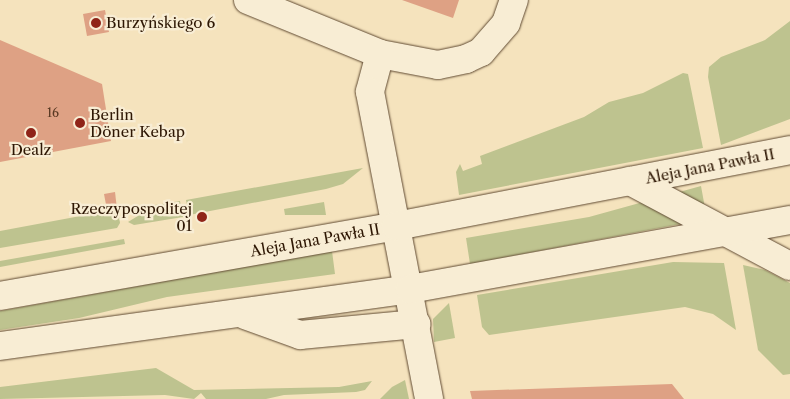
<!DOCTYPE html>
<html>
<head>
<meta charset="utf-8">
<style>
	body { margin:0 }
	#map { position:relative; width:790px; height:399px; overflow:hidden; background:#f5e3bd; font-family:"Libre Caslon Text",serif }
	div>[style] { position:absolute }
	.green>* { inset:0; background:#bec38f }
	.building>* { inset:0; background:#dea184 }
	.roads { filter:drop-shadow(0 0 1px #604a32) drop-shadow(0 0 1px #604a32) }
	.minor>* { height:28px; margin:-14px; padding:0 14px; transform-origin:14px; border-radius:14px; background:#f8edd4 }
	.secondary>* { height:28px; margin:-14px; padding:0 14px; transform-origin:14px; border-radius:14px; background:#f8edd4 }
	.dots>* { width:14px; height:14px; translate:-50% -50%; box-sizing:border-box; border:2px solid #f8edd4; border-radius:50% }
	span { translate:-50% -50%; white-space:nowrap; text-align:center; line-height:1.15; -webkit-text-stroke:4.5px #f8edd4; paint-order:stroke }
	.number-label { font-size:12px; color:#5a3a24 }
	.number-label span { -webkit-text-stroke-width:0 }
	.poi-label { font-size:15px; color:#2e1704 }
	.left { translate:0 -50%; text-align:left }
	.right { translate:-100% -50%; text-align:right }
	.street-label { font-size:15px; color:#2e1704 }
</style>
</head>
<body>
<div id="map">
	<div class="green">
		<div style="clip-path:polygon(790px 21px,790px 119px,721px 145px,708px 77px,709px 67px,721px 57px,765px 40px)"></div>
		<div style="clip-path:polygon(683px 73px,688px 74px,703px 148px,459px 195px,456px 172px,460px 164px,463px 171px,482px 164px,480px 156px,584px 117px,609px 102px,643px 93px)"></div>
		<div style="clip-path:polygon(363px 168px,343px 184px,326px 189px,189px 215px,186px 200px)"></div>
		<div style="clip-path:polygon(701px 186px,707px 219px,470px 264px,466px 238px,589px 217px)"></div>
		<div style="clip-path:polygon(180px 201px,183px 217px,134px 225px,128px 222px,141px 214px,157px 211px,155px 205px)"></div>
		<div style="clip-path:polygon(324px 202px,326px 215px,285px 215px,284px 209px)"></div>
		<div style="clip-path:polygon(118px 209px,120px 223px,117px 228px,0 248px,0 231px)"></div>
		<div style="clip-path:polygon(124px 239px,125px 244px,0 267px,0 261px)"></div>
		<div style="clip-path:polygon(332px 251px,335px 274px,167px 297px,79px 318px,0 330px,0 311px)"></div>
		<div style="clip-path:polygon(673px 262px,724px 263px,736px 330px,713px 314px,685px 307px,489px 335px,482px 327px,477px 295px)"></div>
		<div style="clip-path:polygon(743px 265px,765px 270px,790px 283px,790px 374px,783px 375px,758px 350px)"></div>
		<div style="clip-path:polygon(449px 303px,455px 338px,434px 342px,433px 319px)"></div>
		<div style="clip-path:polygon(156px 368px,194px 390px,339px 387px,372px 381px,365px 390px,356px 392px,284px 395px,266px 399px,206px 399px,201px 393px,194px 399px,165px 395px,0 399px,0 387px)"></div>
		<div style="clip-path:polygon(405px 380px,409px 399px,380px 399px,392px 387px)"></div>
	</div>
	<div class="building">
		<div style="clip-path:polygon(402px 0,459px 0,453px 18px)"></div>
		<div style="clip-path:polygon(105px 10px,109px 32px,87px 36px,83px 14px)"></div>
		<div style="clip-path:polygon(0 40px,102px 84px,111px 141px,0 162px)"></div>
		<div style="clip-path:polygon(115px 192px,117px 209px,107px 210px,104px 194px)"></div>
		<div style="clip-path:polygon(672px 384px,684px 399px,472px 399px,470px 391px)"></div>
	</div>
	<div class="roads">
		<div class="minor">
			<div style="left:248px;top:0;width:143px;rotate:22.2deg"></div>
			<div style="left:380px;top:54px;width:59px;rotate:10.7deg"></div>
			<div style="left:438px;top:65px;width:29px;rotate:-12deg"></div>
			<div style="left:466px;top:59px;width:17px;rotate:-25deg"></div>
			<div style="left:481px;top:52px;width:38px;rotate:-49deg"></div>
			<div style="left:506px;top:23px;width:24px;rotate:-71deg"></div>
			<div style="left:380px;top:54px;width:39px;rotate:105deg"></div>
			<div style="left:370px;top:92px;width:313px;rotate:79.1deg"></div>
		</div>
		<div class="secondary">
			<div style="left:630px;top:181px;width:181px;rotate:28deg"></div>
			<div style="left:0;top:296px;width:402px;rotate:-10deg"></div>
			<div style="left:396px;top:226px;width:401px;rotate:-10.9deg"></div>
			<div style="left:245px;top:315px;width:59px;rotate:20deg"></div>
			<div style="left:300px;top:335px;width:117px;rotate:-5.4deg"></div>
			<div style="left:0;top:346px;width:414px;rotate:-7.9deg"></div>
			<div style="left:410px;top:289px;width:386px;rotate:-10.3deg"></div>
		</div>
	</div>
	<div class="dots">
		<div style="left:96px;top:23px;background:#8f2418"></div>
		<div style="left:80px;top:123px;background:#8f2418"></div>
		<div style="left:31px;top:133px;background:#8f2418"></div>
		<div style="left:202px;top:217px;background:#8f2418"></div>
	</div>
	<div class="number-label">
		<span style="left:53px;top:113px">16</span>
	</div>
	<div class="poi-label">
		<span class="left" style="left:106px;top:23px">Burzyńskiego 6</span>
		<span class="left" style="left:90px;top:123px">Berlin<br>Döner Kebap</span>
		<span style="left:31px;top:150px">Dealz</span>
		<span class="right" style="left:192px;top:217px">Rzeczypospolitej<br>01</span>
	</div>
	<div class="street-label">
		<span style="left:710px;top:166px;rotate:-11deg">Aleja Jana Pawła II</span>
		<span style="left:315px;top:240px;rotate:-10deg">Aleja Jana Pawła II</span>
	</div>
</div>
</body>
</html>
